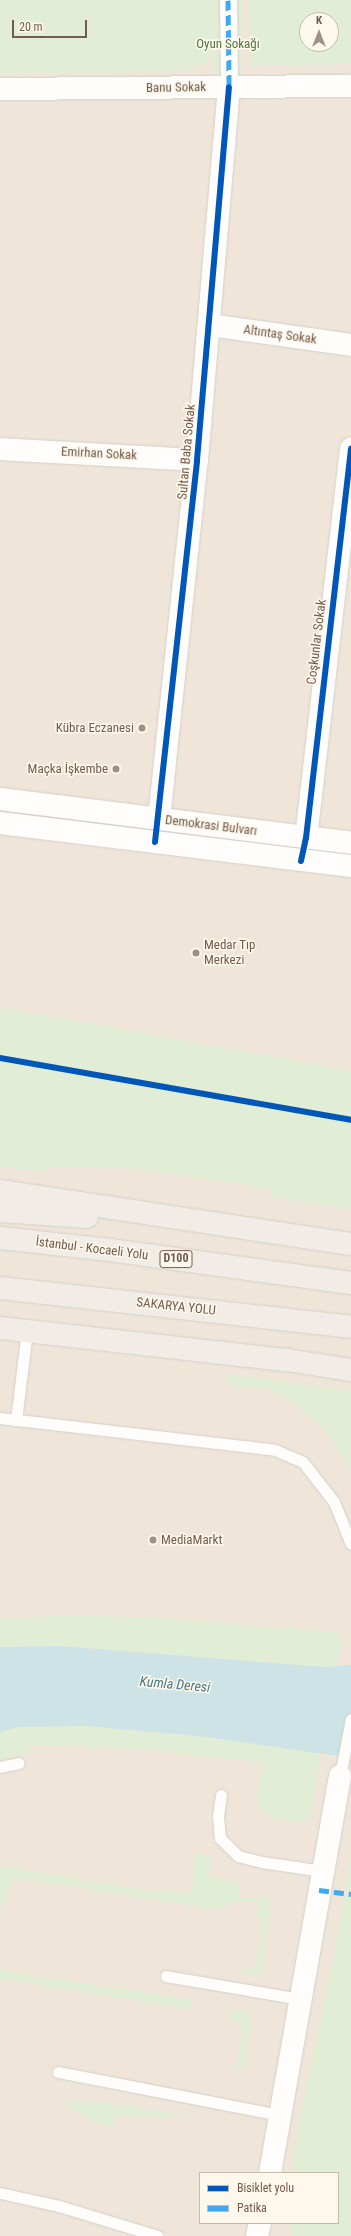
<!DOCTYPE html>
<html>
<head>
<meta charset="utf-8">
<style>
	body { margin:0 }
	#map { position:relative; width:351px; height:2236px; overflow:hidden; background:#f6f3eb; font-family:"Roboto Condensed",sans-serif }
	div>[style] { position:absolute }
	.residential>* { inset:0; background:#efe6d9 }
	.green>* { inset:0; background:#e2edd6 }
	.water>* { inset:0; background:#cde3e6 }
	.roads { filter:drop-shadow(0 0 1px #d6d0c9) drop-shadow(0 0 1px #d6d0c9) }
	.service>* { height:11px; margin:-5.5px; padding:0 5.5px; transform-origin:5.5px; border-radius:5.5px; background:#fefdfc }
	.pedestrian>* { height:17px; margin:-8.5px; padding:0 8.5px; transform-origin:8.5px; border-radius:8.5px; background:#fefdfc }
	.minor>* { height:22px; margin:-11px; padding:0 11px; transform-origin:11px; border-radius:11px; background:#fefdfc }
	.secondary>* { height:22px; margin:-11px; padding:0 11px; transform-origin:11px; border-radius:11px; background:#fefdfc }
	.trunk>* { height:22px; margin:-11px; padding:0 11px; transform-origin:11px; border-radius:11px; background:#f1ece5 }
	.quiet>* { height:5px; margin-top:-2.5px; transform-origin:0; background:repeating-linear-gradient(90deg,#3fa9f5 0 10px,transparent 0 15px) }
	.cycleway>* { height:6px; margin:-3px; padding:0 3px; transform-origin:3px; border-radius:3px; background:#0057b8 }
	.dots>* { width:11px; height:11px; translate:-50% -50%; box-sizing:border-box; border:2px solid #fef8ec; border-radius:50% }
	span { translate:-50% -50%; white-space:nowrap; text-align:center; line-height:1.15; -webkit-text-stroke:3px #fef8ec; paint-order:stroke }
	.shield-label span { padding:1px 3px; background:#fef8ec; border:1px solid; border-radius:3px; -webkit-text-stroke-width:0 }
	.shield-label { font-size:12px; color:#735c4c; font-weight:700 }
	.park-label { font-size:13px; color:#527844 }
	.street-label { font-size:13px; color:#735c4c }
	.poi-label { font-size:13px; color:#735c4c }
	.right { translate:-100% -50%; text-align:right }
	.left { translate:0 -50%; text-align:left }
	.water-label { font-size:14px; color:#477985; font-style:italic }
	.legend { position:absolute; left:199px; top:2172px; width:140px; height:52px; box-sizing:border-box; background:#fef8ec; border:1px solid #c6baac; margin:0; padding:5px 7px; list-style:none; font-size:12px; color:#735c4c }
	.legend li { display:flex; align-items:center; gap:8px; height:20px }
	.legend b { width:20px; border:1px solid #c6baac }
	.north { position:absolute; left:299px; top:12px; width:40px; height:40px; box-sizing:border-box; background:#fef8ec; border:1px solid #c6baac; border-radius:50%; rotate:0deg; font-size:11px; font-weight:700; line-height:16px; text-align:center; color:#735c4c }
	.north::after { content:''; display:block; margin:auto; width:14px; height:18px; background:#a19184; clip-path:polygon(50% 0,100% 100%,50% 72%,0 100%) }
	.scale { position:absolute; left:12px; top:20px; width:75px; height:18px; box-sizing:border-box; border:2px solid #735c4c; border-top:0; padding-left:5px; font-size:12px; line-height:14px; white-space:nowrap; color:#735c4c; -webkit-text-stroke:3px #fef8ec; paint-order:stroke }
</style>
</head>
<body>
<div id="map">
	<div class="residential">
		<div style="clip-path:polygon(evenodd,0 0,351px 0,351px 2236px,0 2236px,0 0,307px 20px,331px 20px,331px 44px,307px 44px,307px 20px,0 0,200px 2173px,338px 2173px,338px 2223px,200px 2223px,200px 2173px)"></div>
	</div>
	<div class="green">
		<div style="clip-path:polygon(0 0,241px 0,242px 87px,214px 87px,213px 52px,206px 64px,183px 72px,0 73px)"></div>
		<div style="clip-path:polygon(evenodd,248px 0,351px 0,351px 64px,249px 66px,248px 0,307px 20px,331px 20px,331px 44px,307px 44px,307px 20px)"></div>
		<div style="clip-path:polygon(0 1007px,351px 1071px,351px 1209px,271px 1197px,272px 1189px,138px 1169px,47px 1167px,46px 1172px,0 1167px)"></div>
		<div style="clip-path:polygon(226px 1374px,351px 1391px,351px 1468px,324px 1428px,290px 1400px,272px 1390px,225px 1384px)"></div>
		<div style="clip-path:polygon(64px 1615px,174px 1619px,338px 1632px,342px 1642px,336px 1667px,325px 1667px,59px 1646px,0 1647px,0 1620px)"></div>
		<div style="clip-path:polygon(85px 1726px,199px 1736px,321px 1753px,310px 1820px,297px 1822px,274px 1819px,262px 1810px,256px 1799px,264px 1763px,151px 1750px,77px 1746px,31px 1745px,29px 1753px,0 1760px,0 1732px,17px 1727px)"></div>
		<div style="clip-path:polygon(195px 1852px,211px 1856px,209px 1878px,236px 1880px,240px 1889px,239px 1897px,267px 1898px,271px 1901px,262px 1976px,242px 1974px,243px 1971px,253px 1967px,261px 1943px,262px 1919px,256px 1917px,257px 1902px,238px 1901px,220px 1910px,13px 1878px,6px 1902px,0 1908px,0 1866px,147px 1890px,192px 1893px)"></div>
		<div style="clip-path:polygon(351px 1854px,351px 2236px,293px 2236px,290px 2223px,338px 2223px,338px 2173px,292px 2173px,296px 2134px,337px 1942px)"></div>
		<div style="clip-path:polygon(0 1970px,192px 2000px,191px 2009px,0 1979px)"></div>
		<div style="clip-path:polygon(229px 2009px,246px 2011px,251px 2014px,246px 2067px,239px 2070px,236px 2070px,242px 2031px,239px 2024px,230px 2018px)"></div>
		<div style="clip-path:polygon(63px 2102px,112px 2103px,202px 2119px,116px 2115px,114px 2127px,86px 2119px)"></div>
	</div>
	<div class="water">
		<div style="clip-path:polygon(59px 1646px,325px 1667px,351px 1665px,351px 1758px,199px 1736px,85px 1726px,17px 1727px,0 1732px,0 1647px)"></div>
	</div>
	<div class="roads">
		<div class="service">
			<div style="left:0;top:1418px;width:277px;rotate:6.6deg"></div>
			<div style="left:275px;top:1450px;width:30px;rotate:23deg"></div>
			<div style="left:303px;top:1462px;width:51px;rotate:52.2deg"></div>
			<div style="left:334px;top:1502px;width:45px;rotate:68deg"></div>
			<div style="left:16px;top:1420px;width:90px;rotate:-83deg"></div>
			<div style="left:0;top:1767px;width:19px;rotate:-12deg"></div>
			<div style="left:340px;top:1776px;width:58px;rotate:-79.1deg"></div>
			<div style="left:221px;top:1795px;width:21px;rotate:98deg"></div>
			<div style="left:218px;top:1816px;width:22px;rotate:85deg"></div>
			<div style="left:220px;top:1838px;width:25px;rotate:45deg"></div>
			<div style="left:238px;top:1856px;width:25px;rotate:14deg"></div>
			<div style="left:262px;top:1862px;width:61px;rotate:8.5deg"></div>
			<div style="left:166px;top:1976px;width:136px;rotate:9.7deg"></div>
			<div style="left:58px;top:2072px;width:226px;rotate:11deg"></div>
			<div style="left:0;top:2193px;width:60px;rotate:12.4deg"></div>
			<div style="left:59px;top:2206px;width:103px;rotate:16.9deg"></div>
		</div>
		<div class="pedestrian">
			<div style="left:228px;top:0;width:87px;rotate:89.3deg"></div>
		</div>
		<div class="minor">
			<div style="left:0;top:89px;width:351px;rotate:-0.5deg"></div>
			<div style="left:209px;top:325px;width:143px;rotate:8deg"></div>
			<div style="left:0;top:449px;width:197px;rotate:3.2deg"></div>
			<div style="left:159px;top:819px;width:361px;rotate:-84deg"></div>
			<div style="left:197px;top:460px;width:374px;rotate:-85.1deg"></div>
			<div style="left:306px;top:838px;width:392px;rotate:-83.4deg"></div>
			<div style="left:270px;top:2173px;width:403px;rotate:-80deg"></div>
			<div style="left:257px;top:2236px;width:13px;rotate:-77deg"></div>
		</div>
		<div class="secondary">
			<div style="left:0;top:799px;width:354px;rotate:7.1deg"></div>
			<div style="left:0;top:823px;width:354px;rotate:7deg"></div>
		</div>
		<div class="trunk">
			<div style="left:0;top:1191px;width:355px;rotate:8.6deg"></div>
			<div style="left:0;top:1211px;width:87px;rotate:3.9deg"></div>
			<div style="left:0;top:1238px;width:111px;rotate:6.2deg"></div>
			<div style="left:110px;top:1250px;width:243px;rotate:7.8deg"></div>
			<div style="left:0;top:1288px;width:353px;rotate:6.3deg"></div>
			<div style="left:0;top:1328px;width:289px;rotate:6.4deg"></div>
			<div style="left:287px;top:1360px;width:65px;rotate:8.9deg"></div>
		</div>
	</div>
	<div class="quiet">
		<div style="left:228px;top:0;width:87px;rotate:89.3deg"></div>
		<div style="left:319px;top:1890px;width:32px;rotate:7deg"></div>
	</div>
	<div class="cycleway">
		<div style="left:155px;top:842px;width:384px;rotate:-83.7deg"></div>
		<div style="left:197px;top:460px;width:374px;rotate:-85.1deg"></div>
		<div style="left:301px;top:861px;width:24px;rotate:-78deg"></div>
		<div style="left:306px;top:838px;width:392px;rotate:-83.4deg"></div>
		<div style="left:0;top:1058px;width:356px;rotate:10deg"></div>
	</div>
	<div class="dots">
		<div style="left:142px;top:728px;background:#a19184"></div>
		<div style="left:116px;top:769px;background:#a19184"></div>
		<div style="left:196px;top:953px;background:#a19184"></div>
		<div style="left:153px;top:1540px;background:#a19184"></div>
	</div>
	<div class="shield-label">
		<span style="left:176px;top:1259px">D100</span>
	</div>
	<div class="park-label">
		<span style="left:228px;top:44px">Oyun Sokağı</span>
	</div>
	<div class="street-label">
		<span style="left:176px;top:88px;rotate:-1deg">Banu Sokak</span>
		<span style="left:280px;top:335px;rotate:8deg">Altıntaş Sokak</span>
		<span style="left:187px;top:452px;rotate:-85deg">Sultan Baba Sokak</span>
		<span style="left:99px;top:454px;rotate:3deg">Emirhan Sokak</span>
		<span style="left:317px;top:642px;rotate:-83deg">Coşkunlar Sokak</span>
		<span style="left:211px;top:826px;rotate:7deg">Demokrasi Bulvarı</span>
		<span style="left:92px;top:1249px;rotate:7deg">İstanbul - Kocaeli Yolu</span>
		<span style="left:176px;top:1307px;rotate:6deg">SAKARYA YOLU</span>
	</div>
	<div class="poi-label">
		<span class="right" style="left:134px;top:728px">Kübra Eczanesi</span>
		<span class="right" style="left:108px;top:769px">Maçka İşkembe</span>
		<span class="left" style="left:204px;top:953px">Medar Tıp<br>Merkezi</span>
		<span class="left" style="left:161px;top:1540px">MediaMarkt</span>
	</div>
	<div class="water-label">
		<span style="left:175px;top:1684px;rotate:5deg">Kumla Deresi</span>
	</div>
	<ul class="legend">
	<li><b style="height:5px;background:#0057b8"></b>Bisiklet yolu</li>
	<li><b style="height:5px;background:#3fa9f5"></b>Patika</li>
	</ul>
	<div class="north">K</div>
	<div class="scale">20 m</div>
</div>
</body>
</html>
